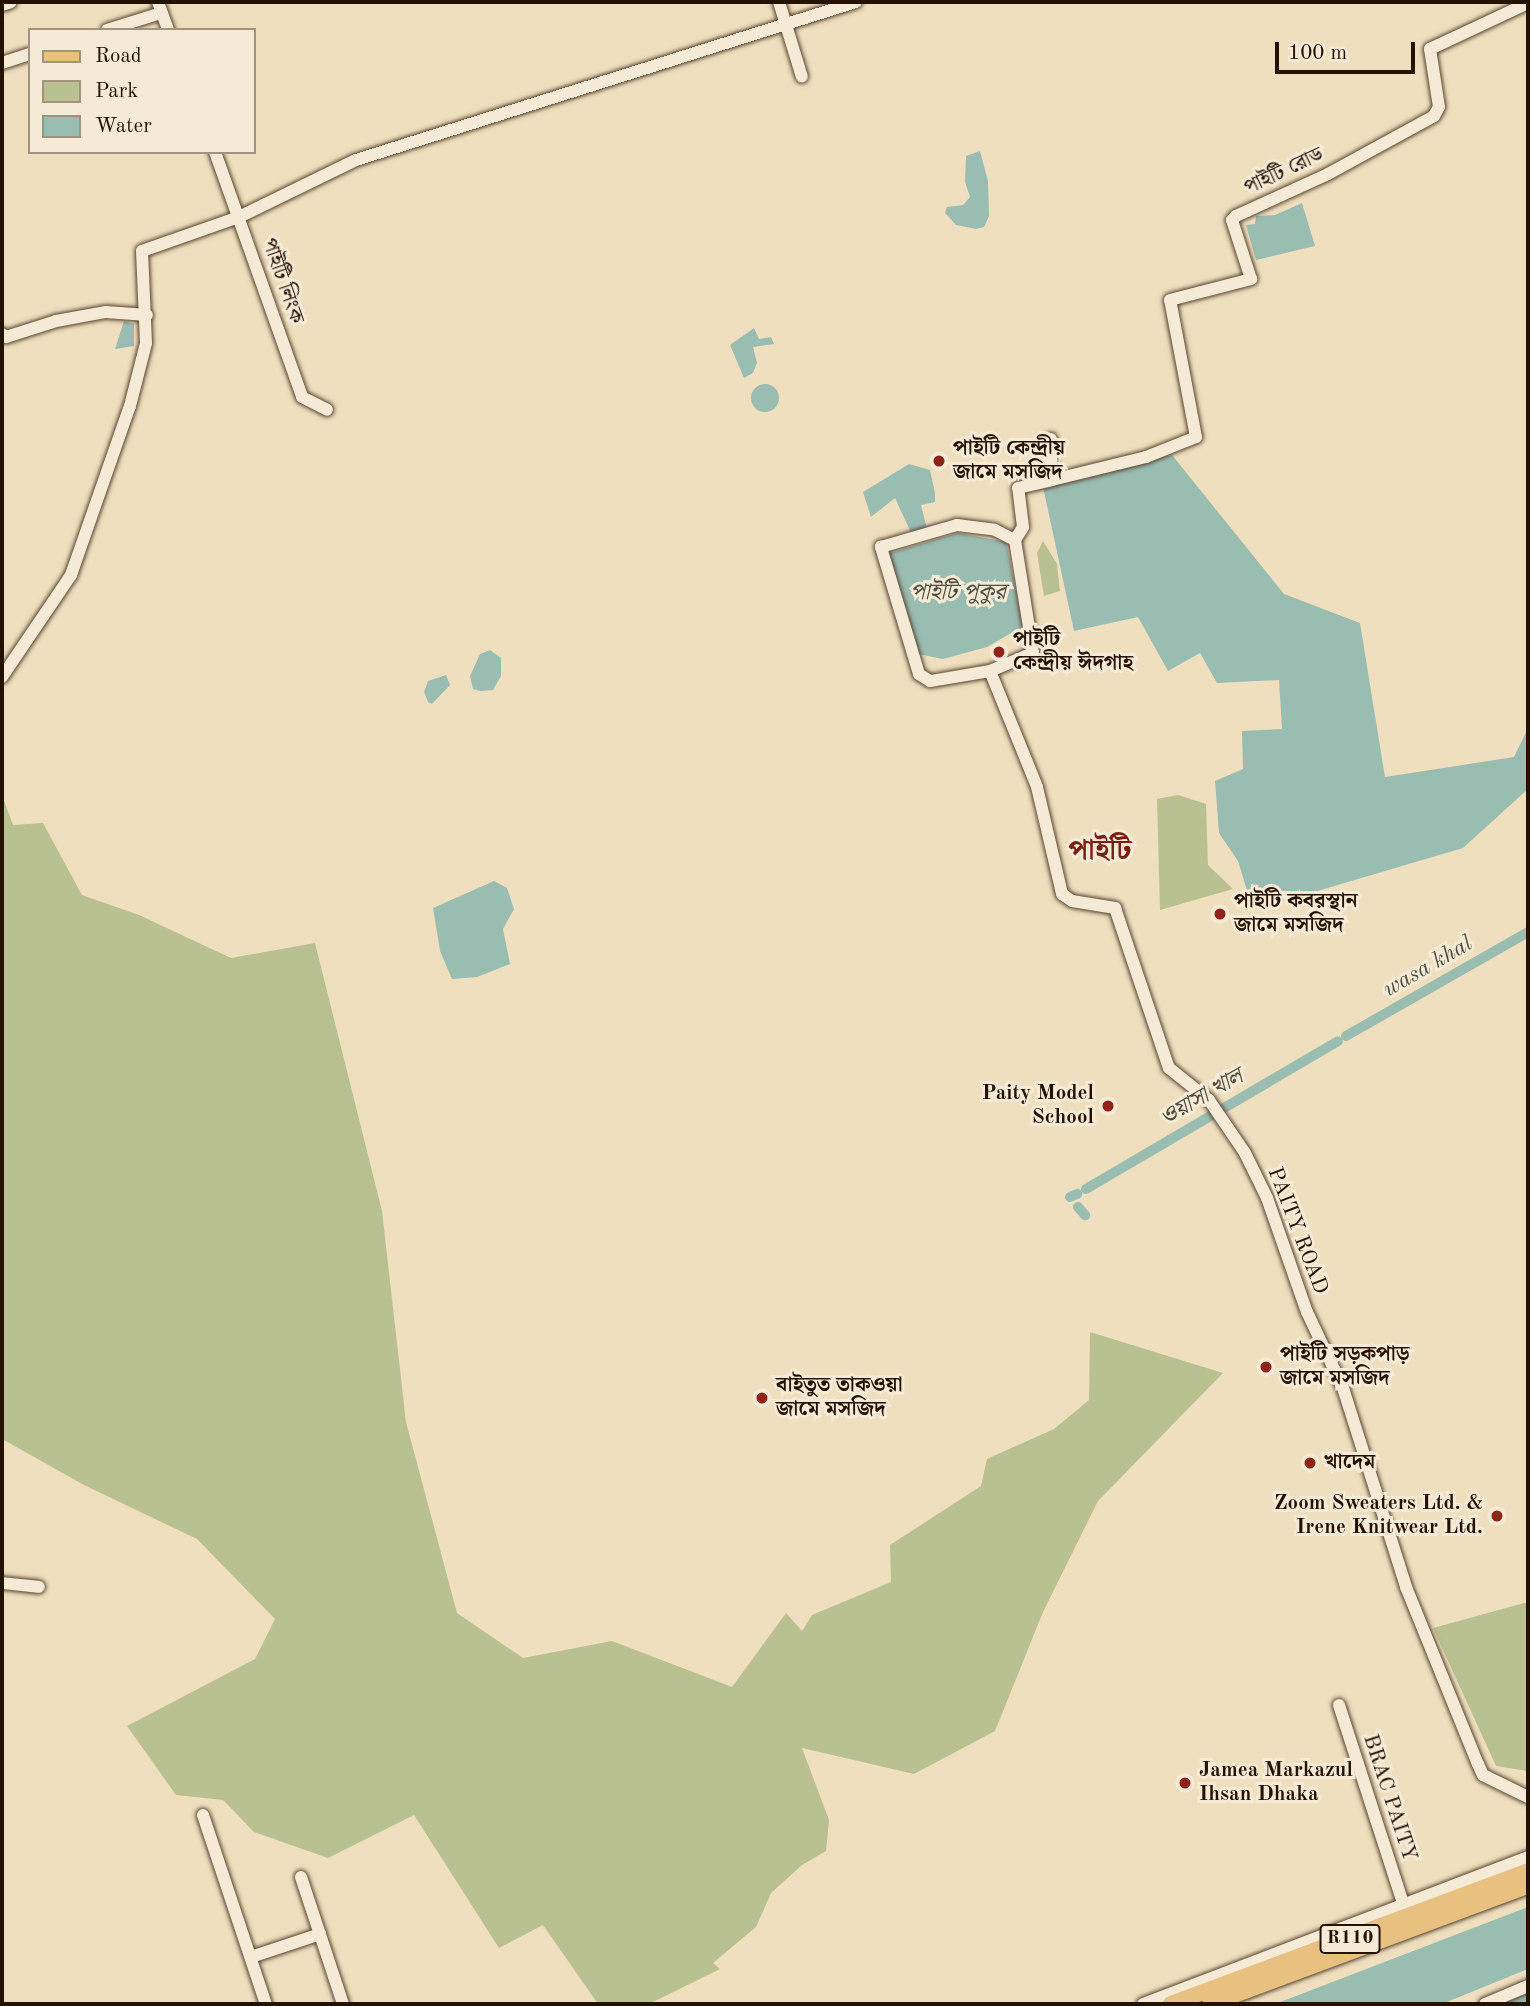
<!DOCTYPE html>
<html>
<head>
<meta charset="utf-8">
<style>
	body { margin:0 }
	#map { position:relative; width:1530px; height:2006px; overflow:hidden; background:#efdfbe; font-family:"Old Standard TT","Noto Serif Bengali",serif }
	div>[style] { position:absolute }
	.green>* { inset:0; background:#bac190 }
	.water>* { inset:0; background:#9abdb2 }
	.round { border-radius:50% }
	.canal>* { height:10px; margin:-5px; padding:0 5px; transform-origin:5px; border-radius:5px; background:#9abdb2 }
	.roads { filter:drop-shadow(0 0 2px #584430) drop-shadow(0 0 2px #584430) }
	.minor>* { height:12px; margin:-6px; padding:0 6px; transform-origin:6px; border-radius:6px; background:#f5ead5 }
	.major>* { height:16px; margin:-8px; padding:0 8px; transform-origin:8px; border-radius:8px; background:#e8c07f }
	.dots>* { width:19px; height:19px; translate:-50% -50%; box-sizing:border-box; border:4px solid #f5ead5; border-radius:50% }
	span { translate:-50% -50%; white-space:nowrap; text-align:center; line-height:1.15; -webkit-text-stroke:6px #f5ead5; paint-order:stroke }
	.shield-label span { padding:2px 5px; background:#f5ead5; border:2px solid; border-radius:5px; -webkit-text-stroke-width:0 }
	.shield-label { font-size:19px; color:#251100; font-weight:700 }
	.street-label { font-size:21px; color:#251100 }
	.poi-label { font-size:21px; color:#251100; font-weight:700 }
	.left { translate:0 -50%; text-align:left }
	.right { translate:-100% -50%; text-align:right }
	.water-label { font-size:23px; color:#4e4d3e; font-style:italic }
	.district-label { font-size:28px; color:#7a1f14; font-weight:700 }
	.frame { position:absolute; inset:0; border:4px solid #251100; pointer-events:none }
	.legend { position:absolute; left:28px; top:28px; width:228px; height:126px; box-sizing:border-box; background:#f5ead5; border:2px solid #a29380; margin:0; padding:9px 12px; list-style:none; font-size:21px; color:#251100 }
	.legend li { display:flex; align-items:center; gap:14px; height:35px }
	.legend b { width:35px; border:2px solid #a29380 }
	.scale { position:absolute; left:1275px; top:42px; width:140px; height:32px; box-sizing:border-box; border:4px solid #251100; border-top:0; padding-left:9px; font-size:21px; line-height:24px; white-space:nowrap; color:#251100; -webkit-text-stroke:5px #f5ead5; paint-order:stroke }
</style>
</head>
<body>
<div id="map">
	<div class="green">
		<div style="clip-path:polygon(1043px 541px,1057px 564px,1060px 591px,1044px 596px,1037px 553px)"></div>
		<div style="clip-path:polygon(2px 795px,13px 825px,43px 823px,82px 895px,139px 915px,231px 958px,315px 943px,382px 1211px,406px 1422px,457px 1613px,523px 1658px,612px 1641px,732px 1687px,786px 1613px,802px 1631px,812px 1615px,891px 1582px,890px 1545px,981px 1486px,987px 1459px,1054px 1429px,1089px 1400px,1090px 1332px,1223px 1373px,1098px 1501px,1043px 1612px,995px 1731px,914px 1774px,802px 1748px,829px 1820px,826px 1851px,802px 1865px,771px 1893px,756px 1927px,713px 1963px,720px 1969px,649px 2004px,598px 2004px,543px 1925px,499px 1948px,414px 1815px,328px 1858px,254px 1832px,223px 1800px,176px 1795px,127px 1726px,255px 1659px,275px 1619px,197px 1539px,84px 1485px,2px 1439px)"></div>
		<div style="clip-path:polygon(1178px 795px,1206px 804px,1208px 865px,1233px 889px,1160px 910px,1157px 799px)"></div>
		<div style="clip-path:polygon(1528px 1602px,1528px 1771px,1496px 1766px,1433px 1628px)"></div>
	</div>
	<div class="water">
		<div style="clip-path:polygon(980px 151px,988px 181px,989px 216px,984px 227px,976px 229px,956px 225px,945px 213px,947px 207px,963px 205px,970px 197px,965px 182px,966px 156px)"></div>
		<div style="clip-path:polygon(1302px 203px,1315px 246px,1256px 260px,1246px 225px,1255px 224px,1256px 216px,1275px 215px)"></div>
		<div style="clip-path:polygon(124px 321px,134px 324px,134px 346px,115px 349px)"></div>
		<div style="clip-path:polygon(754px 328px,759px 339px,771px 337px,774px 344px,753px 347px,757px 363px,753px 373px,744px 378px,730px 345px)"></div>
		<div class="round" style="left:751px;top:384px;width:28px;height:28px"></div>
		<div style="clip-path:polygon(1172px 455px,1284px 594px,1360px 623px,1385px 777px,1514px 757px,1528px 728px,1528px 789px,1463px 848px,1253px 910px,1238px 861px,1219px 833px,1215px 781px,1243px 769px,1242px 731px,1282px 729px,1279px 680px,1217px 683px,1200px 653px,1168px 671px,1138px 617px,1074px 631px,1043px 487px)"></div>
		<div style="clip-path:polygon(909px 464px,930px 470px,935px 493px,935px 502px,921px 505px,928px 533px,913px 537px,895px 498px,871px 517px,863px 492px)"></div>
		<div style="clip-path:polygon(958px 533px,1006px 542px,1023px 626px,987px 647px,943px 659px,918px 654px,887px 554px)"></div>
		<div style="clip-path:polygon(490px 650px,501px 658px,501px 676px,493px 690px,480px 691px,473px 689px,470px 676px,480px 654px)"></div>
		<div style="clip-path:polygon(446px 675px,450px 685px,432px 704px,428px 702px,424px 692px,428px 681px)"></div>
		<div style="clip-path:polygon(494px 881px,507px 888px,514px 909px,503px 929px,510px 964px,477px 977px,452px 979px,440px 951px,433px 908px)"></div>
		<div style="clip-path:polygon(1528px 1907px,1528px 1969px,1442px 2004px,1275px 2004px)"></div>
	</div>
	<div class="canal">
		<div style="left:1346px;top:1036px;width:210px;rotate:-29.7deg"></div>
		<div style="left:1086px;top:1189px;width:292px;rotate:-30.4deg"></div>
		<div style="left:1070px;top:1197px;width:8px;rotate:-23deg"></div>
		<div style="left:1078px;top:1207px;width:11px;rotate:49deg"></div>
		<div style="left:1510px;top:2004px;width:19px;rotate:-21deg"></div>
	</div>
	<div class="roads">
		<div class="minor">
			<div style="left:158px;top:2px;width:30px;rotate:70deg"></div>
			<div style="left:779px;top:2px;width:78px;rotate:73deg"></div>
			<div style="left:2px;top:5px;width:9px;rotate:-18deg"></div>
			<div style="left:107px;top:30px;width:57px;rotate:-17.5deg"></div>
			<div style="left:2px;top:63px;width:29px;rotate:-18deg"></div>
			<div style="left:215px;top:152px;width:260px;rotate:70.4deg"></div>
			<div style="left:302px;top:397px;width:28px;rotate:27deg"></div>
			<div style="left:2px;top:334px;width:5px;rotate:37deg"></div>
			<div style="left:6px;top:337px;width:52px;rotate:-17.7deg"></div>
			<div style="left:56px;top:321px;width:51px;rotate:-10.2deg"></div>
			<div style="left:106px;top:312px;width:41px;rotate:4.2deg"></div>
			<div style="left:1052px;top:480px;width:97px;rotate:-13.7deg"></div>
			<div style="left:1146px;top:457px;width:54px;rotate:-21.8deg"></div>
			<div style="left:1196px;top:437px;width:139px;rotate:-100.7deg"></div>
			<div style="left:1170px;top:300px;width:84px;rotate:-14.5deg"></div>
			<div style="left:1251px;top:279px;width:62px;rotate:-107.9deg"></div>
			<div style="left:1232px;top:220px;width:6px;rotate:-45deg"></div>
			<div style="left:1236px;top:216px;width:101px;rotate:-24.5deg"></div>
			<div style="left:1328px;top:174px;width:121px;rotate:-28.7deg"></div>
			<div style="left:1434px;top:116px;width:10px;rotate:-61deg"></div>
			<div style="left:1439px;top:107px;width:59px;rotate:-98.8deg"></div>
			<div style="left:1430px;top:49px;width:108px;rotate:-25.1deg"></div>
			<div style="left:957px;top:525px;width:38px;rotate:7deg"></div>
			<div style="left:995px;top:530px;width:22px;rotate:27deg"></div>
			<div style="left:1015px;top:540px;width:114px;rotate:80.9deg"></div>
			<div style="left:1033px;top:653px;width:47px;rotate:157.3deg"></div>
			<div style="left:990px;top:671px;width:61px;rotate:170.5deg"></div>
			<div style="left:930px;top:681px;width:13px;rotate:-148deg"></div>
			<div style="left:919px;top:674px;width:133px;rotate:-106.7deg"></div>
			<div style="left:881px;top:547px;width:79px;rotate:-16.1deg"></div>
			<div style="left:1015px;top:540px;width:15px;rotate:-58deg"></div>
			<div style="left:1023px;top:527px;width:39px;rotate:-97deg"></div>
			<div style="left:1018px;top:488px;width:35px;rotate:-13deg"></div>
			<div style="left:1052px;top:480px;width:41px;rotate:-91.4deg"></div>
			<div style="left:990px;top:671px;width:125px;rotate:67.9deg"></div>
			<div style="left:1037px;top:787px;width:110px;rotate:76.8deg"></div>
			<div style="left:1062px;top:894px;width:12px;rotate:35deg"></div>
			<div style="left:1072px;top:901px;width:44px;rotate:9.2deg"></div>
			<div style="left:1115px;top:908px;width:169px;rotate:71.4deg"></div>
			<div style="left:1169px;top:1068px;width:51px;rotate:38.7deg"></div>
			<div style="left:1209px;top:1100px;width:64px;rotate:55.8deg"></div>
			<div style="left:1245px;top:1153px;width:50px;rotate:63.9deg"></div>
			<div style="left:1267px;top:1198px;width:121px;rotate:70.7deg"></div>
			<div style="left:1307px;top:1312px;width:84px;rotate:64.7deg"></div>
			<div style="left:1343px;top:1388px;width:209px;rotate:72.4deg"></div>
			<div style="left:1406px;top:1587px;width:191px;rotate:67.9deg"></div>
			<div style="left:1478px;top:1764px;width:12px;rotate:66deg"></div>
			<div style="left:1483px;top:1775px;width:50px;rotate:26.1deg"></div>
			<div style="left:2px;top:677px;width:123px;rotate:-55.9deg"></div>
			<div style="left:71px;top:575px;width:179px;rotate:-70.8deg"></div>
			<div style="left:130px;top:406px;width:65px;rotate:-75.7deg"></div>
			<div style="left:146px;top:343px;width:92px;rotate:-92.5deg"></div>
			<div style="left:142px;top:251px;width:103px;rotate:-19.3deg"></div>
			<div style="left:239px;top:217px;width:130px;rotate:-26deg"></div>
			<div style="left:356px;top:160px;width:524px;rotate:-17.54deg"></div>
			<div style="left:2px;top:1583px;width:37px;rotate:6deg"></div>
			<div style="left:1339px;top:1705px;width:208px;rotate:72.1deg"></div>
			<div style="left:203px;top:1815px;width:199px;rotate:71.6deg"></div>
			<div style="left:301px;top:1877px;width:134px;rotate:71.7deg"></div>
			<div style="left:251px;top:1957px;width:73px;rotate:-18.4deg"></div>
			<div style="left:1143px;top:2004px;width:412px;rotate:-20.9deg"></div>
			<div style="left:1485px;top:2004px;width:47px;rotate:-22.7deg"></div>
		</div>
		<div class="major">
			<div style="left:1171px;top:2004px;width:381px;rotate:-20.4deg"></div>
			<div style="left:1210px;top:2004px;width:339px;rotate:-20.4deg"></div>
		</div>
	</div>
	<div class="dots">
		<div style="left:939px;top:461px;background:#8f2418"></div>
		<div style="left:999px;top:652px;background:#8f2418"></div>
		<div style="left:1220px;top:914px;background:#8f2418"></div>
		<div style="left:1108px;top:1106px;background:#8f2418"></div>
		<div style="left:1266px;top:1367px;background:#8f2418"></div>
		<div style="left:762px;top:1398px;background:#8f2418"></div>
		<div style="left:1310px;top:1463px;background:#8f2418"></div>
		<div style="left:1497px;top:1516px;background:#8f2418"></div>
		<div style="left:1185px;top:1783px;background:#8f2418"></div>
	</div>
	<div class="shield-label">
		<span style="left:1350px;top:1939px">R110</span>
	</div>
	<div class="street-label">
		<span style="left:1284px;top:172px;rotate:-25deg">পাইটি রোড</span>
		<span style="left:282px;top:281px;rotate:71deg">পাইটি লিংক</span>
		<span style="left:1297px;top:1231px;rotate:69deg">PAITY ROAD</span>
		<span style="left:1389px;top:1798px;rotate:72deg">BRAC PAITY</span>
	</div>
	<div class="poi-label">
		<span class="left" style="left:953px;top:461px">পাইটি কেন্দ্রীয়<br>জামে মসজিদ</span>
		<span class="left" style="left:1013px;top:652px">পাইটি<br>কেন্দ্রীয় ঈদগাহ</span>
		<span class="left" style="left:1234px;top:914px">পাইটি কবরস্থান<br>জামে মসজিদ</span>
		<span class="right" style="left:1094px;top:1106px">Paity Model<br>School</span>
		<span class="left" style="left:1280px;top:1367px">পাইটি সড়কপাড়<br>জামে মসজিদ</span>
		<span class="left" style="left:776px;top:1398px">বাইতুত তাকওয়া<br>জামে মসজিদ</span>
		<span class="left" style="left:1324px;top:1463px">খাদেম</span>
		<span class="right" style="left:1483px;top:1516px">Zoom Sweaters Ltd. &amp;<br>Irene Knitwear Ltd.</span>
		<span class="left" style="left:1199px;top:1783px">Jamea Markazul<br>Ihsan Dhaka</span>
	</div>
	<div class="water-label">
		<span style="left:958px;top:593px">পাইটি পুকুর</span>
		<span style="left:1428px;top:967px;rotate:-30deg">wasa khal</span>
		<span style="left:1202px;top:1098px;rotate:-30deg">ওয়াসা খাল</span>
	</div>
	<div class="district-label">
		<span style="left:1100px;top:852px">পাইটি</span>
	</div>
	<div class="frame"></div>
	<ul class="legend">
	<li><b style="height:9px;background:#e8c07f"></b>Road</li>
	<li><b style="height:19px;background:#bac190"></b>Park</li>
	<li><b style="height:19px;background:#9abdb2"></b>Water</li>
	</ul>
	<div class="scale">100 m</div>
</div>
</body>
</html>
